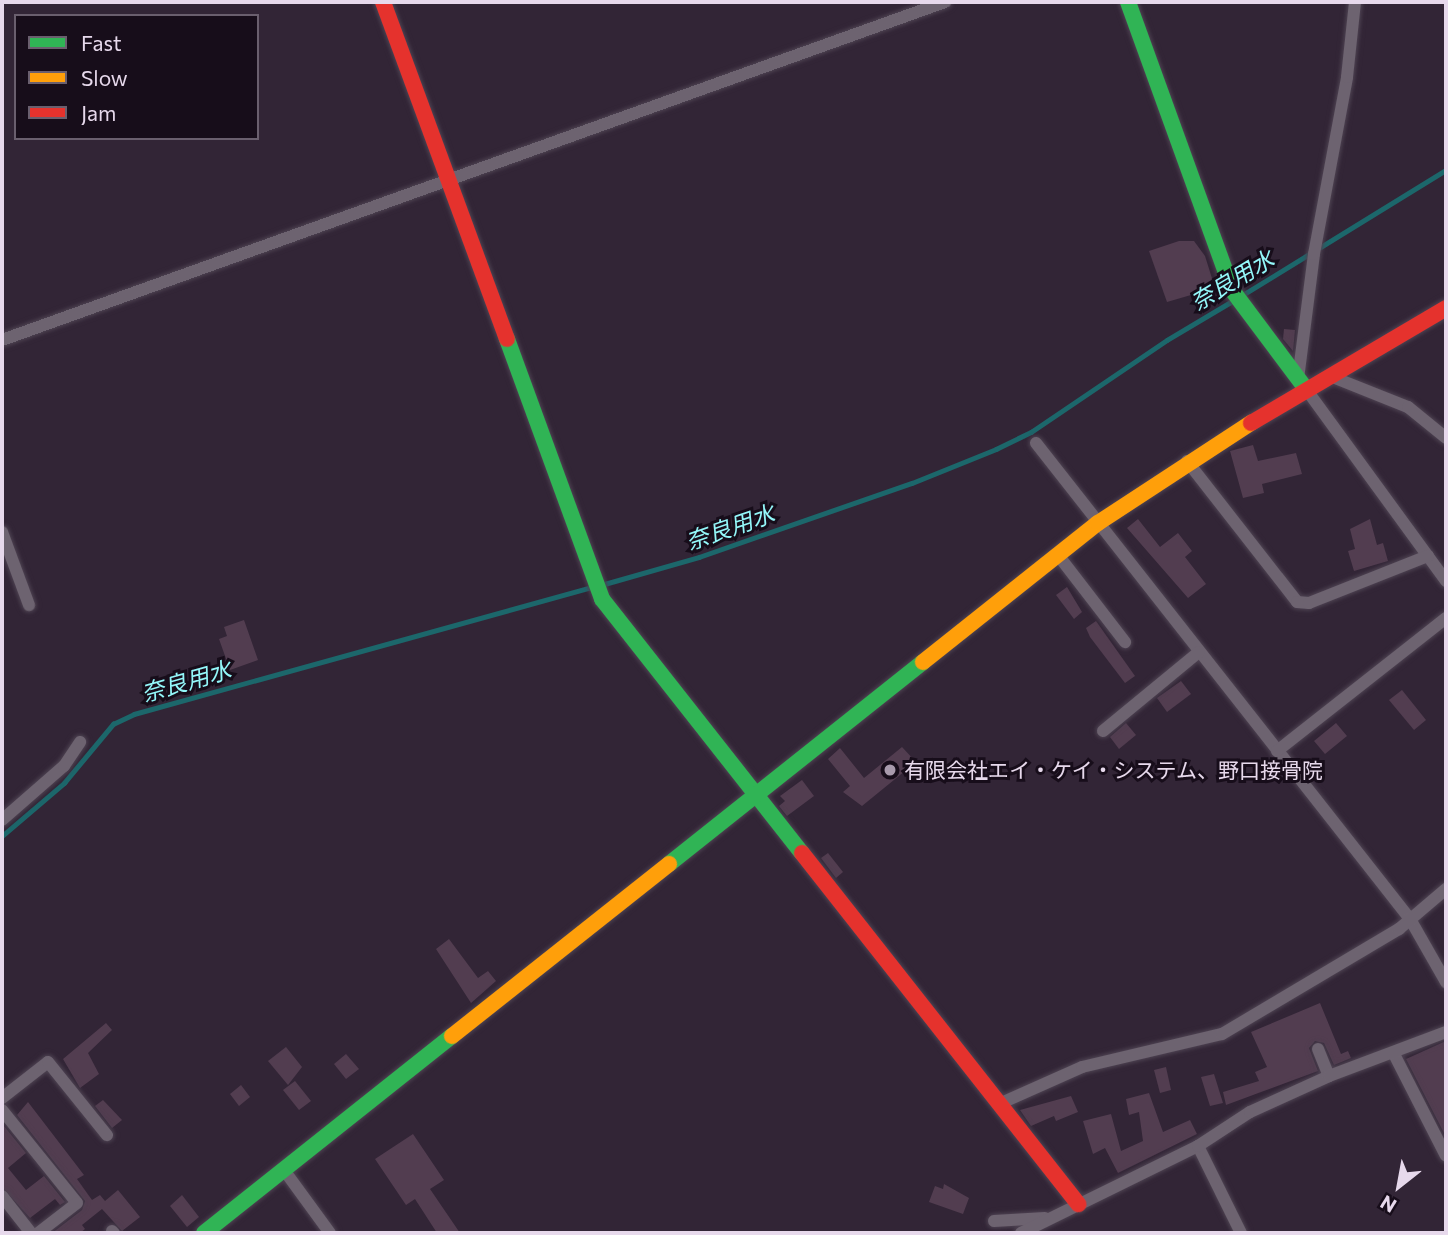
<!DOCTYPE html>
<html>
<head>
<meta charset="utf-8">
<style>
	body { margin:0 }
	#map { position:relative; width:1448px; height:1235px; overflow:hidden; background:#322536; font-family:Commissioner,"Noto Sans JP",sans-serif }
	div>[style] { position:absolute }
	.stream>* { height:4.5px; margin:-2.25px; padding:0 2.25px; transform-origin:2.25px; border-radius:2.25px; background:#1c676b }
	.building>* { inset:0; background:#523d50 }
	.roads { filter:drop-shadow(0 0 2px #4e4352) drop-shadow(0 0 2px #4e4352) }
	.street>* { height:12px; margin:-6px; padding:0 6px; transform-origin:6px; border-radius:6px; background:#6d6370 }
	.fast>* { height:16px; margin:-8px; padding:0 8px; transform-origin:8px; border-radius:8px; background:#30b455 }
	.slow>* { height:16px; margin:-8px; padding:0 8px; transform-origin:8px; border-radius:8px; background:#ff9f0a }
	.jam>* { height:16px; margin:-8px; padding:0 8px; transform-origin:8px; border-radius:8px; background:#e5322d }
	.dots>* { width:19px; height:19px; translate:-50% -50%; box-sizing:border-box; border:4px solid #170d1a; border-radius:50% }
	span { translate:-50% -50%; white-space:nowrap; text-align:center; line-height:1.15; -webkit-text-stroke:6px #170d1a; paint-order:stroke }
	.poi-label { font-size:21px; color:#e7d9ec }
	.left { translate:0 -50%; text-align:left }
	.water-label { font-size:23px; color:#94f8fa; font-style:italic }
	.frame { position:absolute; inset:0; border:4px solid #e7d9ec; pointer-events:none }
	.legend { position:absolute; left:14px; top:14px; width:245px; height:126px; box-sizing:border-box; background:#170d1a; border:2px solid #6a5f6e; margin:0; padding:9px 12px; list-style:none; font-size:21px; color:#e7d9ec }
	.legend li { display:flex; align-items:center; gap:14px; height:35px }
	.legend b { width:35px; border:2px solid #6a5f6e }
	.north { position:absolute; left:1364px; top:1151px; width:70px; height:70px; -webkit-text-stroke:5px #170d1a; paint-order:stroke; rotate:211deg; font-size:19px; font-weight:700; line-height:28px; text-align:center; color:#e7d9ec }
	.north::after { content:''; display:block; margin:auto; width:24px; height:32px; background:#e7d9ec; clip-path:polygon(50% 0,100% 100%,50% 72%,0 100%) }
</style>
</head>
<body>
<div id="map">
	<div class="stream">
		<div style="left:1241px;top:296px;width:241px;rotate:-31.6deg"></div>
		<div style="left:601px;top:585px;width:102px;rotate:-15.9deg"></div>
		<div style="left:699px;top:557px;width:225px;rotate:-19.2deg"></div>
		<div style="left:912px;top:483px;width:91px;rotate:-22deg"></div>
		<div style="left:996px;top:449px;width:39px;rotate:-26deg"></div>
		<div style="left:1031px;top:432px;width:164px;rotate:-34.1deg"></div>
		<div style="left:1167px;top:340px;width:78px;rotate:-30.8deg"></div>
		<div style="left:2px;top:836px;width:82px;rotate:-40.5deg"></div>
		<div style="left:64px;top:783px;width:77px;rotate:-50.3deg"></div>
		<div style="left:113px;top:724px;width:23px;rotate:-25deg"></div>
		<div style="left:134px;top:714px;width:476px;rotate:-15.5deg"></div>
	</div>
	<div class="building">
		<div style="clip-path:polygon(1179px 241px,1194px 241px,1205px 256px,1215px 288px,1167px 302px,1149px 251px)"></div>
		<div style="clip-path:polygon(1284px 329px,1295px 330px,1293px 351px,1283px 339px)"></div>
		<div style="clip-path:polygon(1253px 445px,1258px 461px,1296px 453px,1302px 474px,1262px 484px,1264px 493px,1243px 498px,1230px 451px)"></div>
		<div style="clip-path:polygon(1138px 519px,1160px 547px,1178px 533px,1192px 551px,1185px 557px,1206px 584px,1188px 598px,1127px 528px)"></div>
		<div style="clip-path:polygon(1370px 519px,1377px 545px,1383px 543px,1388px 561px,1354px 571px,1348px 551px,1355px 549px,1350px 529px)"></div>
		<div style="clip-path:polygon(1067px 587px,1082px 612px,1074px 619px,1056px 595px)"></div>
		<div style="clip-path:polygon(244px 620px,258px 660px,230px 670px,219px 639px,227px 636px,224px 627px)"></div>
		<div style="clip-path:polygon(1096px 621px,1135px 676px,1125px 683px,1090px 637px,1086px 628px)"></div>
		<div style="clip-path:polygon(1181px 681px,1191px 694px,1167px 712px,1157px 698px)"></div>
		<div style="clip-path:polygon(1402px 690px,1426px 720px,1414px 730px,1389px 700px)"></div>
		<div style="clip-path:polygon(1126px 723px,1136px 735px,1119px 749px,1110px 737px)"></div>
		<div style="clip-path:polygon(1336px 723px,1347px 736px,1325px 754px,1314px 741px)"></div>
		<div style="clip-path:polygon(902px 747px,916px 762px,862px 806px,843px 792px,850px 786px,828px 759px,840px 748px,864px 778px)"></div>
		<div style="clip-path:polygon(802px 780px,814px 796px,787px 816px,779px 806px,785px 801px,780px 796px)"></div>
		<div style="clip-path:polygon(828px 853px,843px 872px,836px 878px,821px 858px)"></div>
		<div style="clip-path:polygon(449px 939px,478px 978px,488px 971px,496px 981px,471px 1003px,436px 949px)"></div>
		<div style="clip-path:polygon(1320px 1003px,1341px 1054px,1348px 1051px,1351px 1058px,1334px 1065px,1324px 1043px,1315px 1041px,1309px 1048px,1318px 1071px,1226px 1105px,1223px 1092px,1259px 1081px,1255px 1072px,1267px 1067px,1251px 1032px)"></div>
		<div style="clip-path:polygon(106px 1023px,112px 1030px,88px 1053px,99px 1074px,80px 1088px,63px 1059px)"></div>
		<div style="clip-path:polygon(1446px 1041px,1446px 1137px,1406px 1059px)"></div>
		<div style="clip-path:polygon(286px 1047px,302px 1067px,288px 1085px,268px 1061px)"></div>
		<div style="clip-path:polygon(346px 1054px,359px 1069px,346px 1079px,334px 1064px)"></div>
		<div style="clip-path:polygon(1166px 1067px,1171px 1090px,1160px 1093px,1154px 1070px)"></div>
		<div style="clip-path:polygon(1214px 1074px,1223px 1103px,1210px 1106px,1201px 1077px)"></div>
		<div style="clip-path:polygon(295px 1081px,311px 1101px,299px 1110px,283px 1090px)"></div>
		<div style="clip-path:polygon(241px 1085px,250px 1097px,239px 1106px,230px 1094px)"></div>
		<div style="clip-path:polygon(1149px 1093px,1163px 1132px,1190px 1120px,1197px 1134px,1118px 1173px,1105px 1148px,1093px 1154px,1083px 1121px,1111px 1114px,1121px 1151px,1143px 1141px,1139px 1112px,1129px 1115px,1126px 1099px)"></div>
		<div style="clip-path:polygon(1071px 1096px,1078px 1112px,1056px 1121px,1054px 1116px,1031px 1126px,1020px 1110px)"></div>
		<div style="clip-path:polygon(103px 1100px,122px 1120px,112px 1128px,95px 1106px)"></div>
		<div style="clip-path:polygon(28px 1102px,84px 1175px,77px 1179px,92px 1200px,100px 1195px,105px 1201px,118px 1190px,140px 1217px,122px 1231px,102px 1209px,82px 1225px,85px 1229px,80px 1233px,52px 1233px,82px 1210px,85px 1201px,17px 1115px)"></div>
		<div style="clip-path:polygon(4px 1126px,26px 1153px,8px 1168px,26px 1190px,44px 1176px,65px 1202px,60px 1205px,55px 1199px,30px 1218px,2px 1187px)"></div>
		<div style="clip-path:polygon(413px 1134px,444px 1180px,430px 1189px,460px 1233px,437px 1233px,415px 1199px,406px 1205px,375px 1159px)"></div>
		<div style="clip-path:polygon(944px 1184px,969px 1198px,963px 1214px,929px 1202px,935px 1186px,943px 1189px)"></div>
		<div style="clip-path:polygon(182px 1195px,199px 1217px,187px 1227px,170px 1206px)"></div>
	</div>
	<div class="roads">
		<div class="street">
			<div style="left:2px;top:340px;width:1002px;rotate:-19.72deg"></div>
			<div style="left:1330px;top:376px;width:84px;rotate:21.7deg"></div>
			<div style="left:1408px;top:407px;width:49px;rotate:39.2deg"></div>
			<div style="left:1298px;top:379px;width:126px;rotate:-82.7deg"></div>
			<div style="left:1314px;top:254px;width:180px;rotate:-79.4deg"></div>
			<div style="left:1347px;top:77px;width:75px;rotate:-83.9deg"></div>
			<div style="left:1306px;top:389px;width:238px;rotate:53.9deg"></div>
			<div style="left:1036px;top:443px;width:605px;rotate:51.84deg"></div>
			<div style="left:1410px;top:919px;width:73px;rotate:60.3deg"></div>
			<div style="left:1187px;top:461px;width:179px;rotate:52deg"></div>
			<div style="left:1297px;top:602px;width:12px;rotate:5deg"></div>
			<div style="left:1309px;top:603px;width:128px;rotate:-21.6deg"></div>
			<div style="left:2px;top:532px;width:78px;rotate:69.7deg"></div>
			<div style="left:1058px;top:555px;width:110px;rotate:52.4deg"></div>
			<div style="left:1103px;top:731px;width:124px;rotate:-39.5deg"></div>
			<div style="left:1277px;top:751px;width:215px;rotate:-38.2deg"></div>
			<div style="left:2px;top:820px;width:82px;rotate:-41.1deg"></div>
			<div style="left:64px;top:766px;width:29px;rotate:-56deg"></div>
			<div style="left:1318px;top:1049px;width:29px;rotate:68deg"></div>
			<div style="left:1394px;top:1054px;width:114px;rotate:63deg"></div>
			<div style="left:2px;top:1098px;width:58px;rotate:-38deg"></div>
			<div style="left:48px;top:1062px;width:94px;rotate:51.1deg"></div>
			<div style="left:999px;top:1104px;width:91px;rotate:-24deg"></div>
			<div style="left:1082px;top:1067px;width:144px;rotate:-13.3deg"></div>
			<div style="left:1222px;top:1034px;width:206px;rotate:-30.7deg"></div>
			<div style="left:1399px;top:929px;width:62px;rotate:-40.4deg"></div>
			<div style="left:2px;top:1110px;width:119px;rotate:51.1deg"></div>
			<div style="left:77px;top:1203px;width:49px;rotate:142.4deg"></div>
			<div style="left:1198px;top:1146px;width:97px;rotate:63.7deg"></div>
			<div style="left:284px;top:1170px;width:78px;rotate:53.9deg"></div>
			<div style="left:2px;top:1196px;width:47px;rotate:51.9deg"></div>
			<div style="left:994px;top:1221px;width:51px;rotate:-3.4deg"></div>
			<div style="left:112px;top:1231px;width:3px;rotate:45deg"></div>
			<div style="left:1021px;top:1233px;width:197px;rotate:-26.2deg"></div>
			<div style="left:1198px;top:1146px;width:62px;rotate:-33.2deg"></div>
			<div style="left:1250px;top:1112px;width:87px;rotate:-24.5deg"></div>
			<div style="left:1329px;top:1076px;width:125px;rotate:-20.6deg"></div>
		</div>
		<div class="fast">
			<div style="left:1128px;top:2px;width:306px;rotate:70.1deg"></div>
			<div style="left:1232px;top:290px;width:124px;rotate:53.2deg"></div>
			<div style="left:507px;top:339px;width:277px;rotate:69.9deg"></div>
			<div style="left:602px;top:599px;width:323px;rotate:51.8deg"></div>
			<div style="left:669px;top:864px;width:325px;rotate:-38.5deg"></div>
			<div style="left:204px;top:1233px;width:317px;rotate:-38.5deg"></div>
		</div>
		<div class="slow">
			<div style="left:923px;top:662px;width:223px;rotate:-38.5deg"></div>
			<div style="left:1098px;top:523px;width:183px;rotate:-33.2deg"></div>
			<div style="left:452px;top:1036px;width:277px;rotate:-38.4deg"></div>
		</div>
		<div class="jam">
			<div style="left:383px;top:2px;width:359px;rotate:69.8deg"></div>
			<div style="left:1251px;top:423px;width:226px;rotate:-30.5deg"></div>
			<div style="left:802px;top:853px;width:447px;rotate:51.8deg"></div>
		</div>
	</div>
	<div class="dots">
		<div style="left:890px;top:770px;background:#a89aac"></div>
	</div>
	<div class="poi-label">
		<span class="left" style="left:904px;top:770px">有限会社エイ・ケイ・システム、野口接骨院</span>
	</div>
	<div class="water-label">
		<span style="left:1232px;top:280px;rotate:-31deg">奈良用水</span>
		<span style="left:730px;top:527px;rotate:-19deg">奈良用水</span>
		<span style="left:186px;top:681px;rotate:-16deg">奈良用水</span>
	</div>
	<div class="frame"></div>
	<ul class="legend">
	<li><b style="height:9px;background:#30b455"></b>Fast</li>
	<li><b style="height:9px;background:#ff9f0a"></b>Slow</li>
	<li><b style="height:9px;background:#e5322d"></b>Jam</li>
	</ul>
	<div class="north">N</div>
</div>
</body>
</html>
